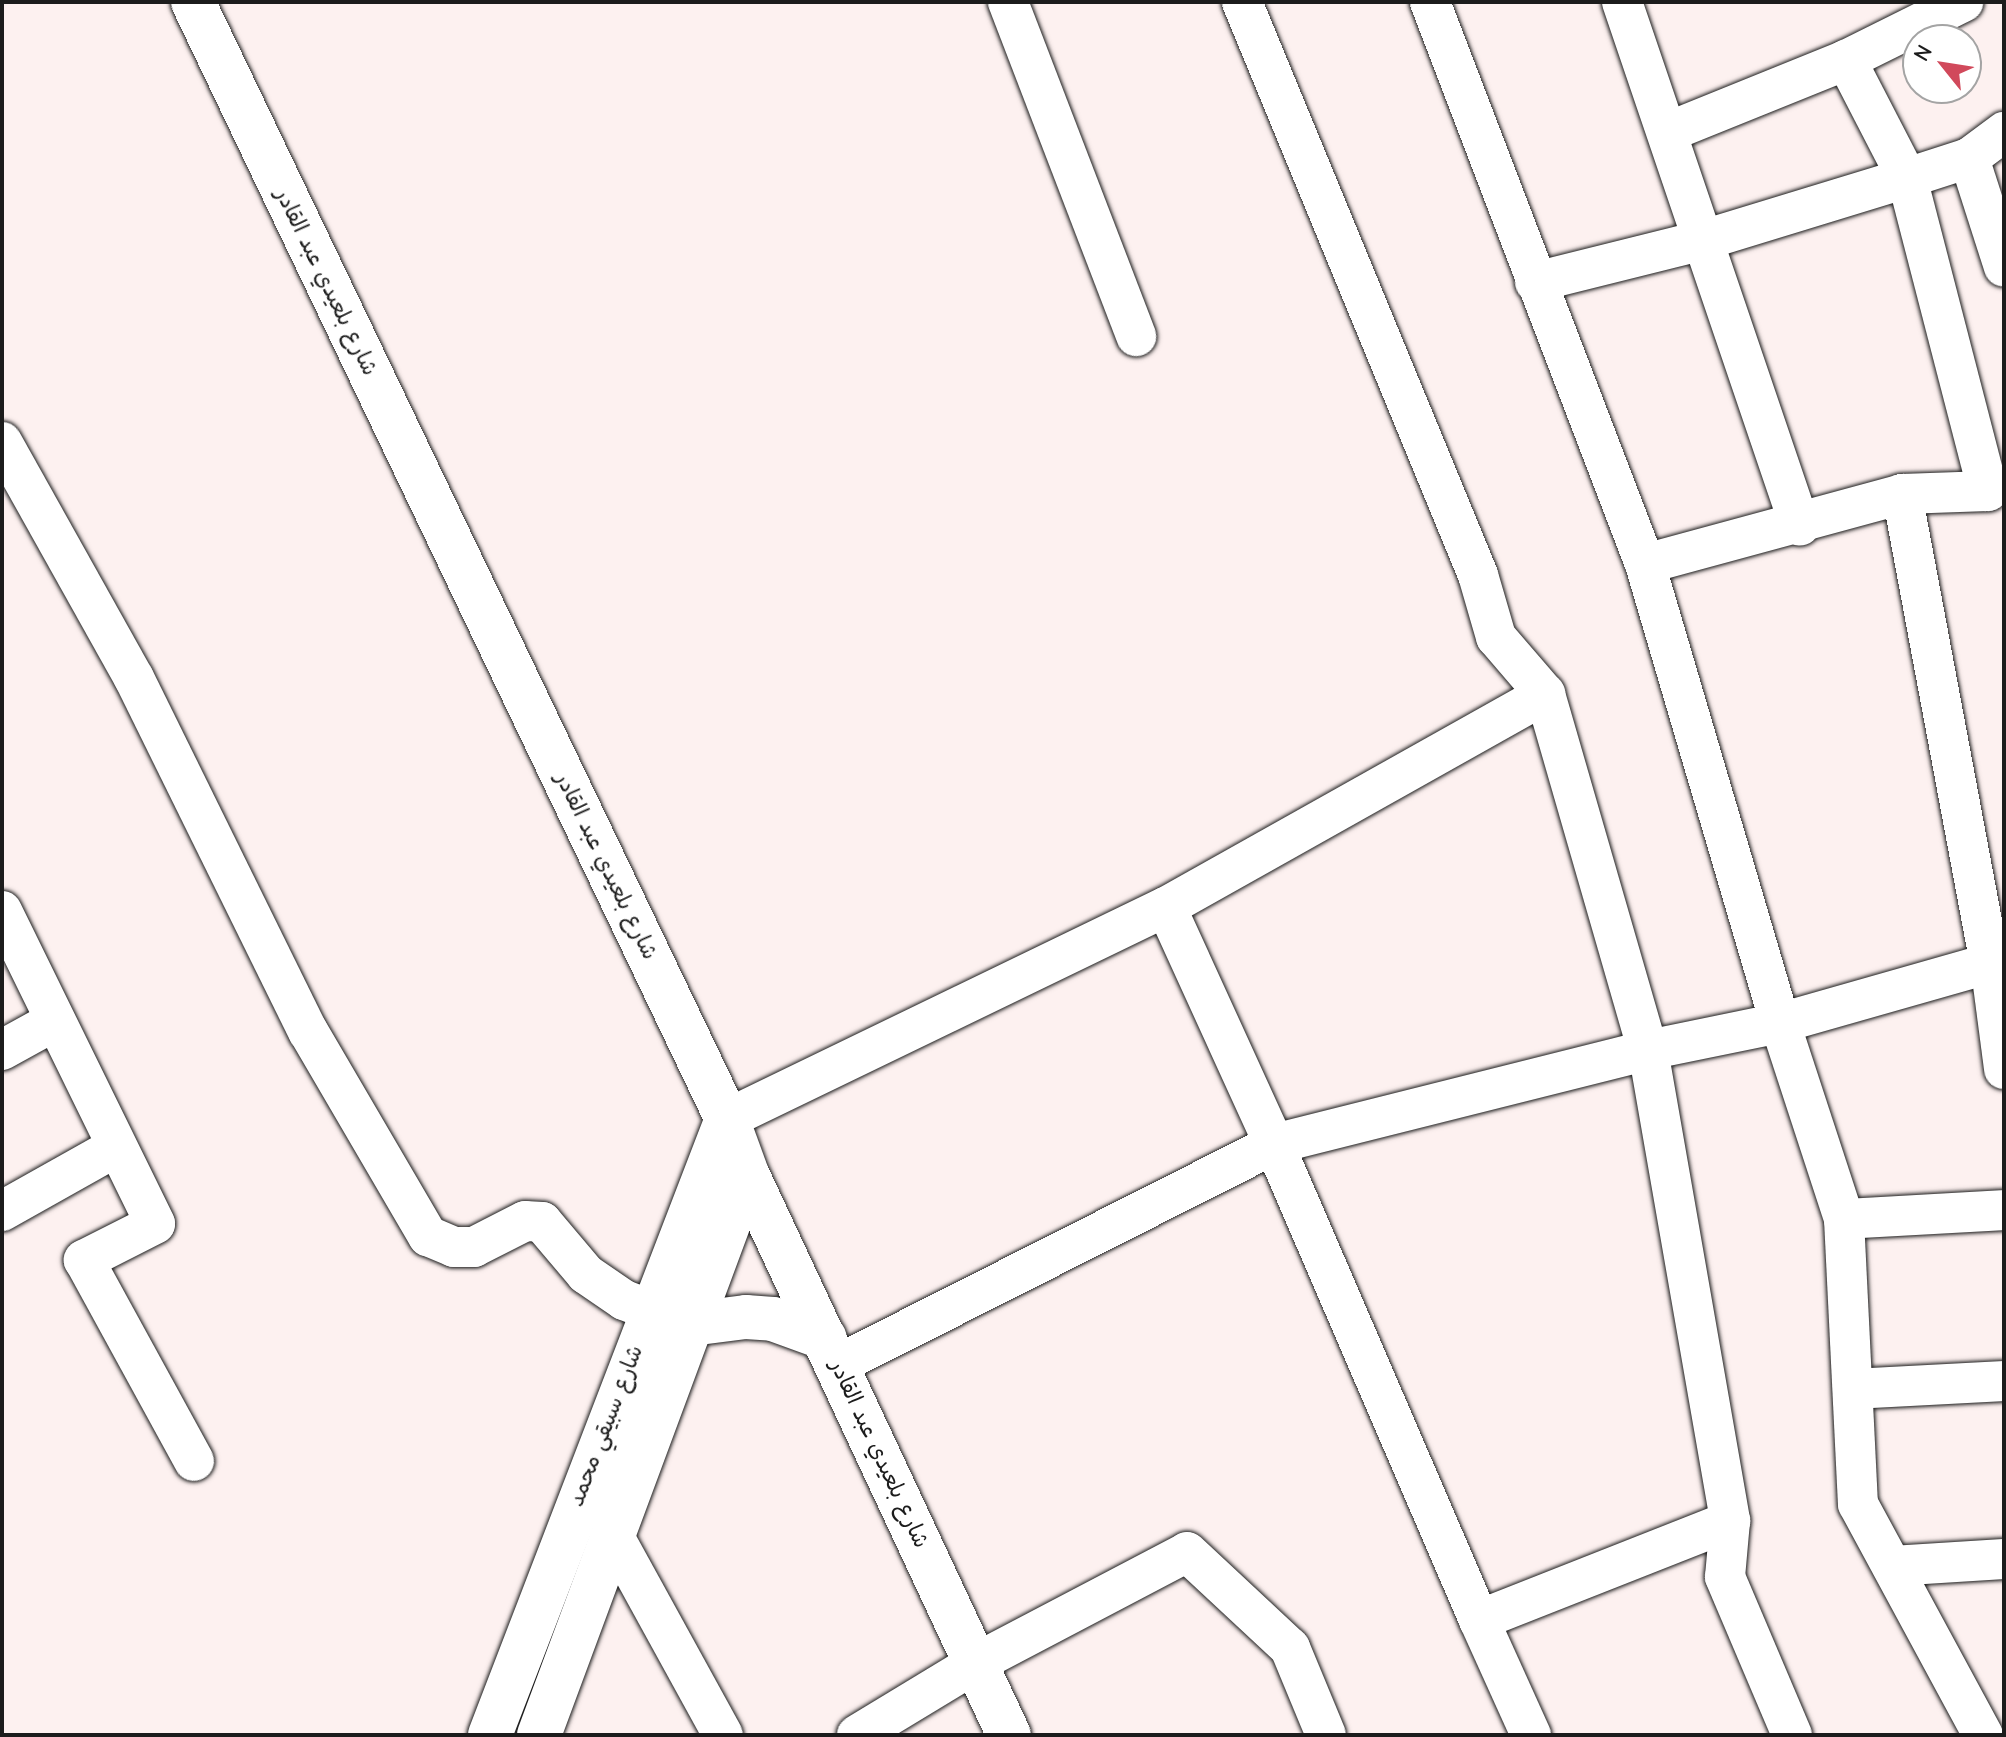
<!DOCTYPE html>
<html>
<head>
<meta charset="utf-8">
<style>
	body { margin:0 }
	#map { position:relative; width:2006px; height:1737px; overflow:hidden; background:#fdf1f0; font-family:"Comic Neue","Playpen Sans Arabic",sans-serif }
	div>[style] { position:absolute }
	.roads { filter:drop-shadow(0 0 2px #1c1c1c) drop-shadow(0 0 2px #1c1c1c) }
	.minor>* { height:40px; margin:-20px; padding:0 20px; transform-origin:20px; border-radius:20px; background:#fff }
	.major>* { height:44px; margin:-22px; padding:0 22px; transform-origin:22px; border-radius:22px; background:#fff }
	span { translate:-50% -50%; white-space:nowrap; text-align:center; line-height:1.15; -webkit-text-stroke:6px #fff; paint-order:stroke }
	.street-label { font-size:22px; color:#1c1c1c }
	.frame { position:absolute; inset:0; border:4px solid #1c1c1c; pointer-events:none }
	.north { position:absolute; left:1902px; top:24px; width:80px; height:80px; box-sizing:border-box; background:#fff; border:2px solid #a4a4a4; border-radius:50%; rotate:300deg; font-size:22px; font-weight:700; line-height:32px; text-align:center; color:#1c1c1c }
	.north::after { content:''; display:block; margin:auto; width:28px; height:36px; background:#d1495b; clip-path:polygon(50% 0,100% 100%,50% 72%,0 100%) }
</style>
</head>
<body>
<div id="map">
	<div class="roads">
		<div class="minor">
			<div style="left:1008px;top:2px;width:358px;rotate:69deg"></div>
			<div style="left:1242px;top:2px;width:620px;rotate:67.61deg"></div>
			<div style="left:1478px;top:575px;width:65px;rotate:73.8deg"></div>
			<div style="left:1496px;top:637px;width:75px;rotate:49.3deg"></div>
			<div style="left:1545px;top:694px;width:371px;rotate:73.9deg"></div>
			<div style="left:1648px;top:1050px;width:478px;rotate:80.1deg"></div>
			<div style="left:1730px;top:1521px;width:56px;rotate:95.1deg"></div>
			<div style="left:1725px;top:1577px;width:172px;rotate:67deg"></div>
			<div style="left:1430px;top:2px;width:602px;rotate:69.07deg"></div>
			<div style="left:1645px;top:564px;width:478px;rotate:73.6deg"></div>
			<div style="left:1780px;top:1023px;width:206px;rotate:71.9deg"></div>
			<div style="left:1844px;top:1219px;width:285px;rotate:87.2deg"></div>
			<div style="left:1858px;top:1504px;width:263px;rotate:61.6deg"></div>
			<div style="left:1622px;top:2px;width:553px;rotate:71.24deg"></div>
			<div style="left:1668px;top:132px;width:192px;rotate:-22deg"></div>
			<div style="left:1846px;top:60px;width:131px;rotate:-26.4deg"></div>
			<div style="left:1969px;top:158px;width:114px;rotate:72.2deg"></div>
			<div style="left:1535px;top:282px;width:177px;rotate:-14deg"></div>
			<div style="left:1707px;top:239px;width:209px;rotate:-17deg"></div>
			<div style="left:1907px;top:178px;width:65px;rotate:-17.9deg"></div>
			<div style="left:1969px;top:158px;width:44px;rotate:-36.6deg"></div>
			<div style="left:2px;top:442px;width:270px;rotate:60.8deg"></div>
			<div style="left:134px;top:678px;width:394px;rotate:63.8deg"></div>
			<div style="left:308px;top:1031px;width:238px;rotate:59.7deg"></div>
			<div style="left:428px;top:1236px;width:28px;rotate:23deg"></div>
			<div style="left:454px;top:1247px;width:20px"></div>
			<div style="left:474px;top:1247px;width:57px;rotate:-27deg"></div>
			<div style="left:525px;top:1221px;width:17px;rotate:3deg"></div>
			<div style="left:542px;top:1222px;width:68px;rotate:49.8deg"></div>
			<div style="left:586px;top:1274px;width:46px;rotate:34.4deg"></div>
			<div style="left:624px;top:1300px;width:28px;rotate:21deg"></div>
			<div style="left:1902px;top:494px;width:476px;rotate:79.4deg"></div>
			<div style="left:1990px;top:962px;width:108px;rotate:82.5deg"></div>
			<div style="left:1645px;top:564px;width:266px;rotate:-15.2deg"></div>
			<div style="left:1902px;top:494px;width:86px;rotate:-2deg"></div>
			<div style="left:1988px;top:491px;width:323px;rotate:-104.5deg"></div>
			<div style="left:1907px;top:178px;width:133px;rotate:-117.3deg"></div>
			<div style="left:1166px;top:907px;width:260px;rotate:65.5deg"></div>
			<div style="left:1274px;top:1144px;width:518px;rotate:66.7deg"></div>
			<div style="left:2px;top:911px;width:348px;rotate:63.9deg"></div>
			<div style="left:155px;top:1224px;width:80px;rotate:153.1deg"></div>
			<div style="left:84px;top:1260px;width:229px;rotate:61.3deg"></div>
			<div style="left:2px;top:1050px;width:58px;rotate:-28.8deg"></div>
			<div style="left:727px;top:1119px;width:488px;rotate:-25.8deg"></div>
			<div style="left:1166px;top:907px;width:435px;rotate:-29.3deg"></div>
			<div style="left:2px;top:1211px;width:131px;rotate:-29.3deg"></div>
			<div style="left:1844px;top:1219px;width:160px;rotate:-3.2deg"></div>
			<div style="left:837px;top:1365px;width:490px;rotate:-26.8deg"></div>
			<div style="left:1274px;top:1144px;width:386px;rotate:-14.1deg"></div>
			<div style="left:1648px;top:1050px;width:135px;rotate:-11.6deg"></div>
			<div style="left:1780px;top:1023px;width:233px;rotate:-15.9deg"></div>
			<div style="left:1853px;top:1389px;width:151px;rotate:-3deg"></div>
			<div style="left:613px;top:1535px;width:228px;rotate:61.2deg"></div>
			<div style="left:1892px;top:1566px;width:112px;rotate:-3.6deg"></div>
			<div style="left:857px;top:1735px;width:139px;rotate:-31.2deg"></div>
			<div style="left:976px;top:1663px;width:238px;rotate:-27.7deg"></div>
			<div style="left:1187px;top:1552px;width:141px;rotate:43deg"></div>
			<div style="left:1290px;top:1648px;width:94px;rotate:67.5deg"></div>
			<div style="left:1531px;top:1735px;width:126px;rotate:-114.3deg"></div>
			<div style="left:1479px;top:1620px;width:270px;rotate:-21.5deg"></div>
		</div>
		<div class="major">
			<div style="left:193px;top:2px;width:1238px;rotate:64.45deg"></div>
			<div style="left:727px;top:1119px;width:59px;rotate:70deg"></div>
			<div style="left:747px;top:1174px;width:619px;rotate:64.97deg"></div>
			<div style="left:691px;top:1324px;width:55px;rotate:-7.3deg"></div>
			<div style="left:746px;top:1317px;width:27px;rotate:4deg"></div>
			<div style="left:773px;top:1319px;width:55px;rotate:20.1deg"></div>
			<div style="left:490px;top:1735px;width:660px;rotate:-68.96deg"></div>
			<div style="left:539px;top:1735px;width:598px;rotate:-69.66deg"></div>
		</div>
	</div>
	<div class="street-label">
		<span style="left:326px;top:282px;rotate:64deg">شارع بلعيدي عبد القادر</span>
		<span style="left:606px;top:866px;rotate:64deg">شارع بلعيدي عبد القادر</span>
		<span style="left:606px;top:1426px;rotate:-69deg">شارع سبيقي محمد</span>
		<span style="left:879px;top:1454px;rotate:65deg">شارع بلعيدي عبد القادر</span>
	</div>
	<div class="frame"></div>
	<div class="north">N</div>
</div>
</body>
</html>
